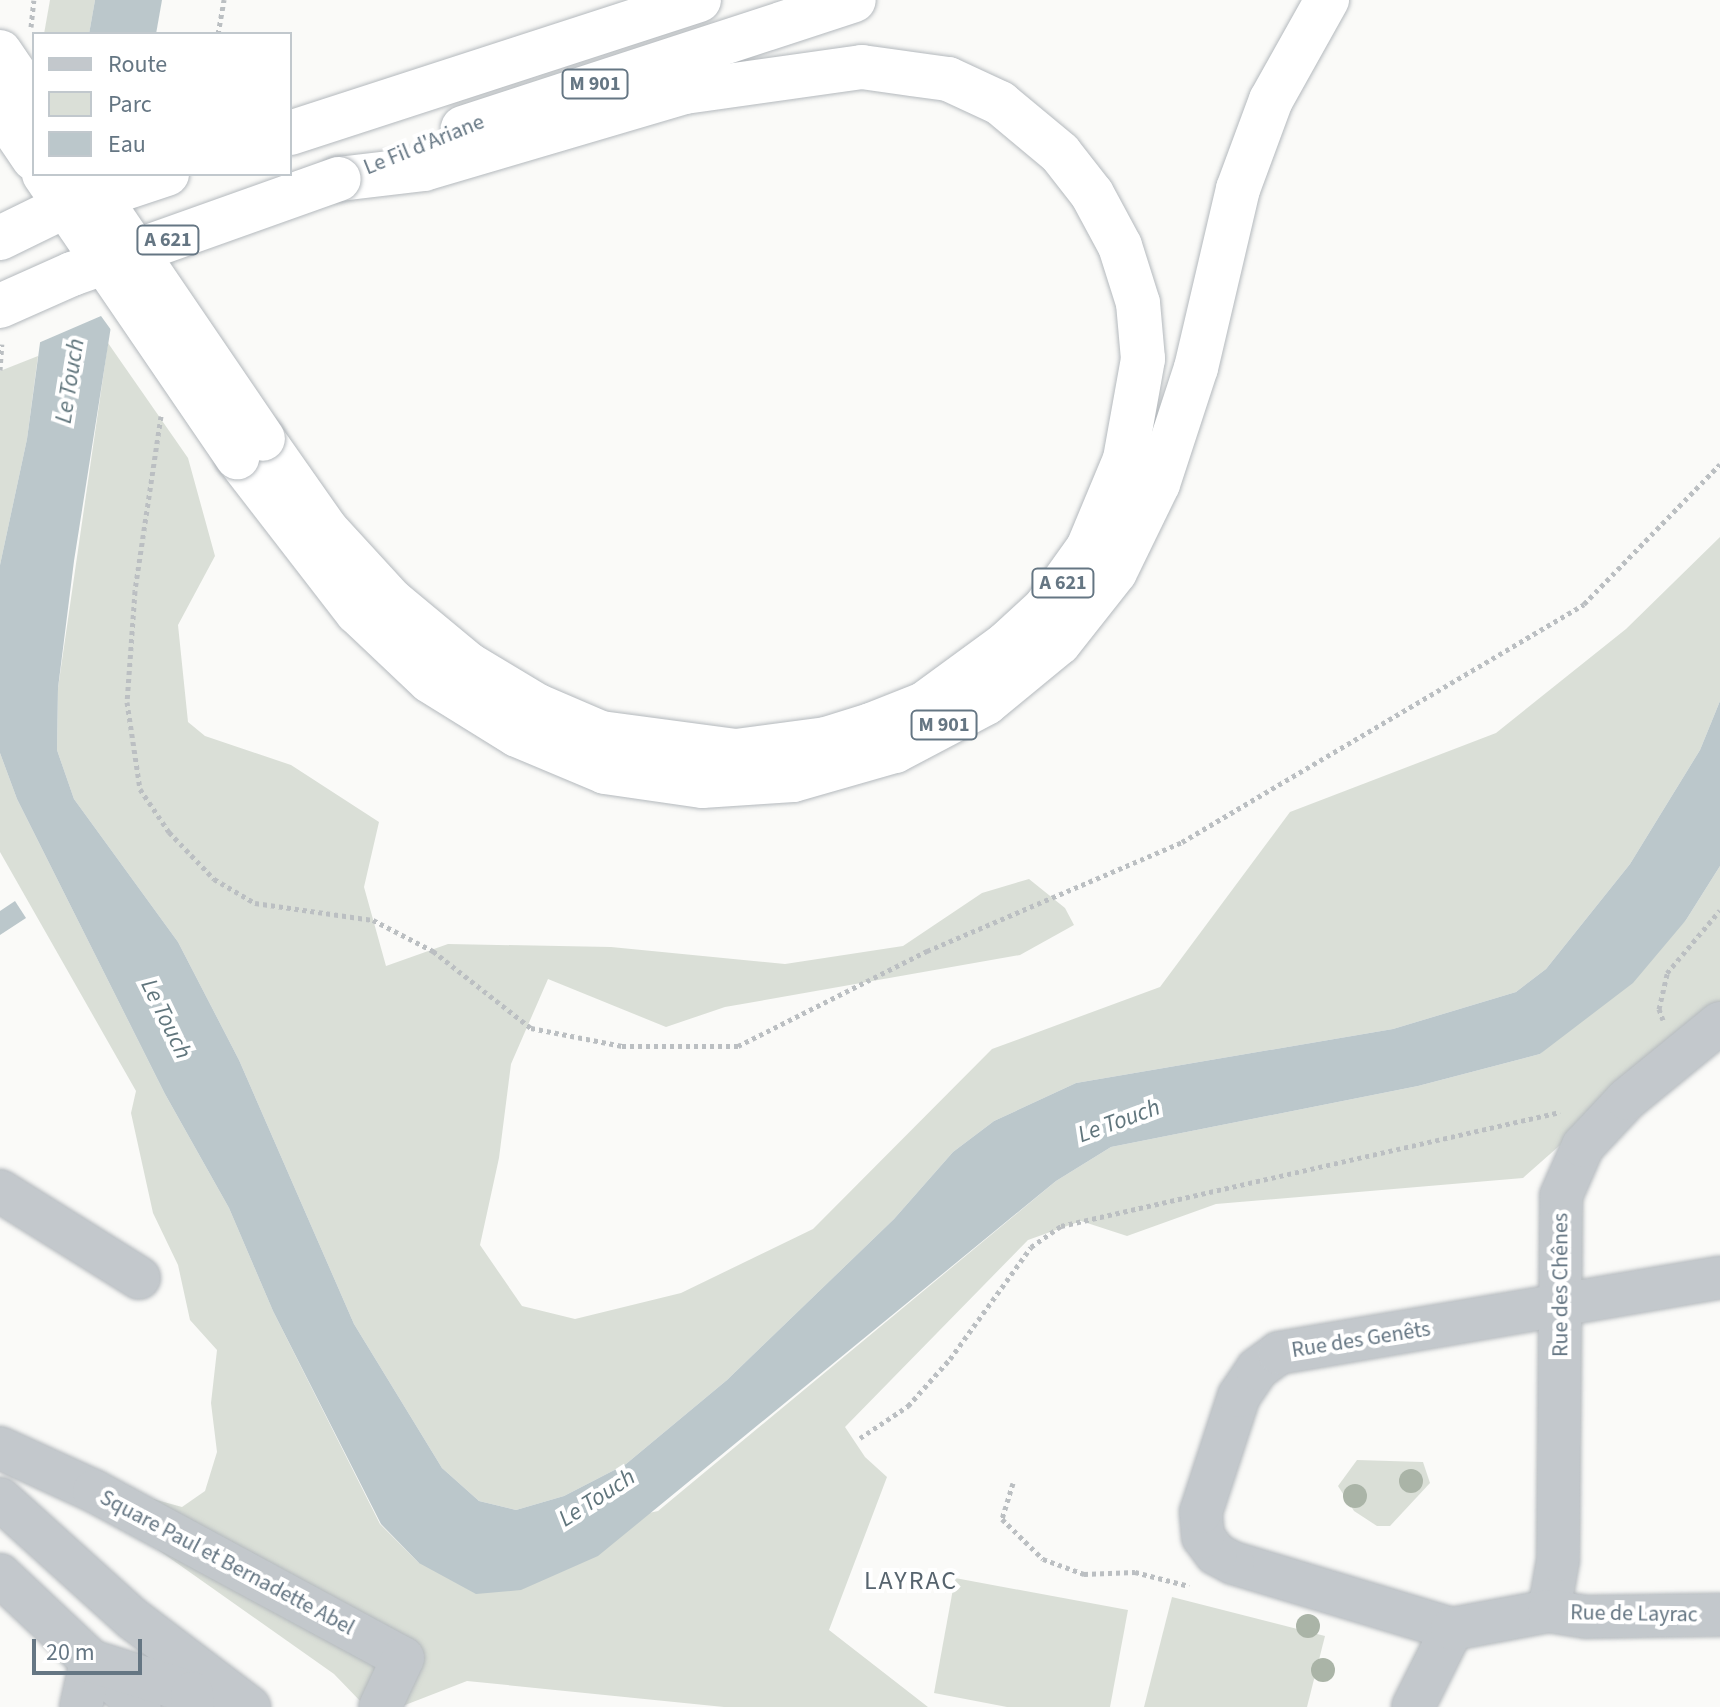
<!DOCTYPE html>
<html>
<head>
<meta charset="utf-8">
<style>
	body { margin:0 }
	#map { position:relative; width:1720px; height:1707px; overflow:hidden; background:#fafaf8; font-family:"Source Sans 3",sans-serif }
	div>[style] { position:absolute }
	.green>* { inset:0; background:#dadfd7 }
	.water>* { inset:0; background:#bbc7cb }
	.pier>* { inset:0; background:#fafaf8 }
	.path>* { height:5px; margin-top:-2.5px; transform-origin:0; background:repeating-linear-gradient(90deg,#bbbfc2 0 4px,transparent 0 8px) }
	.roads { filter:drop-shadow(0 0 2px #b4b9bd) drop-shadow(0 0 2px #b4b9bd) }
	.minor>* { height:42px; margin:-21px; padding:0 21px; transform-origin:21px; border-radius:21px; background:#c3c8cc }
	.highway>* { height:44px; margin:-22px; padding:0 22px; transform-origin:22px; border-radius:22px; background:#fff }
	.bridges { filter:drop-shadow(0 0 2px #b4b9bd) drop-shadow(0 0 2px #b4b9bd) }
	.highway-bridge>* { height:44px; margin:-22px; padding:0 22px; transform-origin:22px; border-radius:22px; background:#fff }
	.trees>* { width:24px; height:24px; margin:-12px; border-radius:50%; background:#aab4a7 }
	span { translate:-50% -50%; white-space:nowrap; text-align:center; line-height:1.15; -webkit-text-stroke:8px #fff; paint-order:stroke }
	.shield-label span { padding:2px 6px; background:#fff; border:2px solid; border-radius:6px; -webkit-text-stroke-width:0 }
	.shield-label { font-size:20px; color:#657683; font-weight:700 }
	.street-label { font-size:22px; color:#657683 }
	.water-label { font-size:24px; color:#60757c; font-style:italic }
	.quarter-label { font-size:26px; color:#57646e; letter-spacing:2px }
	.legend { position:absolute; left:32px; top:32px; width:260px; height:144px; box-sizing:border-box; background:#fff; border:2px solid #c1c8cd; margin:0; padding:10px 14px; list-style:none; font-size:24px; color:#657683 }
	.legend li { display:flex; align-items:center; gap:16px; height:40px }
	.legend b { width:40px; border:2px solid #c1c8cd }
	.scale { position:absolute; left:32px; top:1639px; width:110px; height:36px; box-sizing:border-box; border:4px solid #657683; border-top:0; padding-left:10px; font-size:24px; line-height:28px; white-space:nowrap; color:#657683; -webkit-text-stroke:6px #fff; paint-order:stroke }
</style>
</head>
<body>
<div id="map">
	<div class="green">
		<div style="clip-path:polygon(50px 0,95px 0,89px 34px,44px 34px)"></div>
		<div style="clip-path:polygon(108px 343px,188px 458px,215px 556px,178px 625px,188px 722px,205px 736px,291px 765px,379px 822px,364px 887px,386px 966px,448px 944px,611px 947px,785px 964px,903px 946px,982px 893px,1029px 879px,1065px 908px,1074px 925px,1020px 955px,725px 1007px,666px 1027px,548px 979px,511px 1064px,499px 1158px,480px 1245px,522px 1306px,575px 1319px,681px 1293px,813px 1229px,992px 1049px,1160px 987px,1290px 812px,1496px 733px,1626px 629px,1720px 537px,1720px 701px,1700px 750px,1630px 864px,1546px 969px,1516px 992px,1393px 1029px,1076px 1083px,994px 1121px,953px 1152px,894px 1219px,727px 1380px,626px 1464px,564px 1496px,516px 1510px,479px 1501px,442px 1468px,354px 1324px,239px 1060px,178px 942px,74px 799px,57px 750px,58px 688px)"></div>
		<div style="clip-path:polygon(38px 356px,27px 439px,0 565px,0 371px)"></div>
		<div style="clip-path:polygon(0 753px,17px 799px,165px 1094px,229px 1208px,273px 1311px,380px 1524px,419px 1563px,658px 1511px,1056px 1181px,1111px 1147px,1418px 1086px,1540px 1054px,1686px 920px,1720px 866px,1720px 1004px,1523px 1178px,1216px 1204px,1127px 1236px,1081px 1221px,1028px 1240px,845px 1427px,865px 1457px,887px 1477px,829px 1630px,928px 1707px,724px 1707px,467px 1681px,400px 1707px,363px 1704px,334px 1674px,157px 1549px,140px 1521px,146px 1497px,182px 1507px,205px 1491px,217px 1452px,211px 1403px,217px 1350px,190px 1320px,178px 1265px,153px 1213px,131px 1113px,136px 1091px,0 852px)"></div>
		<div style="clip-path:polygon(1357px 1460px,1423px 1462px,1430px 1483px,1390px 1526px,1377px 1526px,1354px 1511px,1338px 1486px)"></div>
		<div style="clip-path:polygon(955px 1578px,1128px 1610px,1110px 1707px,1007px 1707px,934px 1693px)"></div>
		<div style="clip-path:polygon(1172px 1597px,1325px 1636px,1307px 1707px,1144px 1707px)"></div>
	</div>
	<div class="water">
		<div style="clip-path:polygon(95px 0,162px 0,156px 34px,89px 34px)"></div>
		<div style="clip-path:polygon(135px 174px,74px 561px,58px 688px,57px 750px,74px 799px,178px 942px,239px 1060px,354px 1324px,442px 1468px,479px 1501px,516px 1510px,564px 1496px,626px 1464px,727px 1380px,894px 1219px,953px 1152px,994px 1121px,1076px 1083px,1393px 1029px,1516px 992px,1546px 969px,1630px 864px,1700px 750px,1720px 701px,1720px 866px,1686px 920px,1633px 983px,1540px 1054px,1418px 1086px,1111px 1147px,1056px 1181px,598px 1556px,521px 1590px,476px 1594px,419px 1563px,381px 1524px,273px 1311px,229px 1208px,165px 1094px,17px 799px,0 753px,0 565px,27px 439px,55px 232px)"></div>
		<div style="clip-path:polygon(15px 901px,26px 918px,0 935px,0 911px)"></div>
	</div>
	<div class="pier">
		<div style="clip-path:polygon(139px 174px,114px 334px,101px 316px,36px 344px,51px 231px)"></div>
	</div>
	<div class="path">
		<div style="left:31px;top:27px;width:27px;rotate:-84deg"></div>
		<div style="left:218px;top:34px;width:35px;rotate:-80deg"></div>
		<div style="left:0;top:370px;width:26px;rotate:-86deg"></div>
		<div style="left:161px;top:416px;width:177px;rotate:98.5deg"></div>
		<div style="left:135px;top:591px;width:111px;rotate:94.1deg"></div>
		<div style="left:127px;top:702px;width:88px;rotate:81.5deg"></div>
		<div style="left:140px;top:789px;width:52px;rotate:56deg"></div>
		<div style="left:169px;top:832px;width:65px;rotate:46.2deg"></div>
		<div style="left:214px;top:879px;width:48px;rotate:30.3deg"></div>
		<div style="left:255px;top:903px;width:119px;rotate:8.2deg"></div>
		<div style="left:373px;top:920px;width:68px;rotate:27.3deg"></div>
		<div style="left:433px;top:951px;width:125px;rotate:38.2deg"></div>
		<div style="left:531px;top:1028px;width:93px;rotate:11.2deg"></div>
		<div style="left:622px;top:1046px;width:116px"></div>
		<div style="left:738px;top:1046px;width:212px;rotate:-26.7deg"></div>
		<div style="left:927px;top:951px;width:277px;rotate:-23.1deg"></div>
		<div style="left:1182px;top:842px;width:467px;rotate:-30.6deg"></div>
		<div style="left:1584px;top:604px;width:195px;rotate:-45.8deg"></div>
		<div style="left:1663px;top:1020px;width:12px;rotate:-110deg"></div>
		<div style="left:1659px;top:1009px;width:37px;rotate:-77deg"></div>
		<div style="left:1667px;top:973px;width:82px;rotate:-49.9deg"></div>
		<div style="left:860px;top:1438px;width:58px;rotate:-33.7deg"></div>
		<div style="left:908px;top:1406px;width:63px;rotate:-48.2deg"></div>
		<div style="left:950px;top:1359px;width:138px;rotate:-54.1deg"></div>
		<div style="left:1031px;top:1247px;width:37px;rotate:-35deg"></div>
		<div style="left:1061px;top:1226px;width:512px;rotate:-12.87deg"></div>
		<div style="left:1013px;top:1483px;width:38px;rotate:107deg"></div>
		<div style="left:1002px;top:1519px;width:57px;rotate:44.3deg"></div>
		<div style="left:1043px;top:1559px;width:44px;rotate:20.1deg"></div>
		<div style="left:1084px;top:1574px;width:51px;rotate:-2.2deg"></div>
		<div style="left:1135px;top:1572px;width:56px;rotate:14.5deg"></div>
	</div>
	<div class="roads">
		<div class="minor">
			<div style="left:0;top:1191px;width:164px;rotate:32deg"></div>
			<div style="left:0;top:1448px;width:103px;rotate:24.6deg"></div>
			<div style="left:94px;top:1491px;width:351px;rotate:28.4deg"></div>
			<div style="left:403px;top:1658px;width:54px;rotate:115.1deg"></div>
			<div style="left:0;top:1499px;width:179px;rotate:42.1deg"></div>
			<div style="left:133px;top:1619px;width:146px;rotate:37.2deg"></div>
			<div style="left:0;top:1575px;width:192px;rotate:43.3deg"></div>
			<div style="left:1549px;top:1611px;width:52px;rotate:-80deg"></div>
			<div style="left:1558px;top:1560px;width:364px;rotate:-89.5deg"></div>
			<div style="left:1561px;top:1196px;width:55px;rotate:-66.3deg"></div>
			<div style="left:1583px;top:1146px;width:64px;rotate:-46.9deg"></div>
			<div style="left:1627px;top:1099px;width:120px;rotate:-39.3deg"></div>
			<div style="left:1452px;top:1629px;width:229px;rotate:-163.2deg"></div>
			<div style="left:1233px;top:1563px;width:19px;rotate:-152deg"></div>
			<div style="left:1216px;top:1554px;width:21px;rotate:-127deg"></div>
			<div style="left:1203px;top:1537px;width:25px;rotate:-95deg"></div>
			<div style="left:1201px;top:1512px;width:122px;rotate:-71.9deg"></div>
			<div style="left:1239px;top:1396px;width:32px;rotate:-56deg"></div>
			<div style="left:1257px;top:1369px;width:27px;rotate:-36deg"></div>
			<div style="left:1279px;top:1353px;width:447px;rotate:-9.7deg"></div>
			<div style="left:81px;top:1707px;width:47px;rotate:-77.7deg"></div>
			<div style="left:91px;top:1661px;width:106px;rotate:17.6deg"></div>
			<div style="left:192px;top:1693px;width:14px;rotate:86deg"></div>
			<div style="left:1413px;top:1707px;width:87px;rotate:-63.4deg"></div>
			<div style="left:1452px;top:1629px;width:99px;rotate:-10.5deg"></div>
			<div style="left:1549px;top:1611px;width:38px;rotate:9deg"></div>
			<div style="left:1587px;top:1617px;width:133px;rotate:-0.9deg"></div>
		</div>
		<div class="highway">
			<div style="left:463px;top:128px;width:411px;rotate:-18.1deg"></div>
			<div style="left:290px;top:133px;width:430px;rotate:-18deg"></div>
			<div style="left:263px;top:439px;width:110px;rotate:55deg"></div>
			<div style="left:326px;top:529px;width:98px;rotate:47.5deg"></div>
			<div style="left:392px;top:601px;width:99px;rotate:39.7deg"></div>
			<div style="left:468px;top:664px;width:82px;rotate:31deg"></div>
			<div style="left:538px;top:706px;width:69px;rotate:23.2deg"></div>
			<div style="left:601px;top:733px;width:136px;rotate:7.6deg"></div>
			<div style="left:736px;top:751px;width:91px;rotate:-7.6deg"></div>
			<div style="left:826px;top:739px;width:47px;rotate:-17.3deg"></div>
			<div style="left:871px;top:725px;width:57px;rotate:-21.6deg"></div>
			<div style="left:924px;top:704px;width:102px;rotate:-36.2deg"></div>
			<div style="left:1006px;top:644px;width:53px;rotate:-42.7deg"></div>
			<div style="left:1045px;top:608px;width:74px;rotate:-54.4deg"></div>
			<div style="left:1088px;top:548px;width:96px;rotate:-67.4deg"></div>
			<div style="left:1125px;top:459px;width:102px;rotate:-79.8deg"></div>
			<div style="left:1143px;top:359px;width:56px;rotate:-95.1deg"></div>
			<div style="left:1138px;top:303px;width:60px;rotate:-107.5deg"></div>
			<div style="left:1120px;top:246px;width:59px;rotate:-118.3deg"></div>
			<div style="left:1092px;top:194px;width:52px;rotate:-128deg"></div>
			<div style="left:1060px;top:153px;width:78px;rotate:-140.2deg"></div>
			<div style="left:1000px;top:103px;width:57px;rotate:-155.2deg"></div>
			<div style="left:948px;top:79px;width:87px;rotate:-172.1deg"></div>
			<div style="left:862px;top:67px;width:179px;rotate:172deg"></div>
			<div style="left:685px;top:92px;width:272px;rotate:163.6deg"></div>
			<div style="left:424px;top:169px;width:86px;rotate:173.3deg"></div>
			<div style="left:237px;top:457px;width:196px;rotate:52.3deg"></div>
			<div style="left:357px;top:612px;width:100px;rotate:43.4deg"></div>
			<div style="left:430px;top:681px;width:102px;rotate:31.8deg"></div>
			<div style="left:517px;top:735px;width:95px;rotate:22.8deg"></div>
			<div style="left:605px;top:772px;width:98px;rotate:8.2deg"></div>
			<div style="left:702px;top:786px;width:91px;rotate:-3.8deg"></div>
			<div style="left:793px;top:780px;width:106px;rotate:-15.9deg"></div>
			<div style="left:895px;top:751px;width:103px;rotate:-27.8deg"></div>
			<div style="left:986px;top:703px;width:94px;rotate:-39.4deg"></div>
			<div style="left:1059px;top:643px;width:90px;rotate:-51.7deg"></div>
			<div style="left:1115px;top:572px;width:98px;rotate:-64deg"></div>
			<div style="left:1158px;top:484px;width:122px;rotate:-71.9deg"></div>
			<div style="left:1196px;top:368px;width:184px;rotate:-76.8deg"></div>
			<div style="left:1238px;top:189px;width:95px;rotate:-69.7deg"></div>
			<div style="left:1271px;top:100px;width:115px;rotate:-60.8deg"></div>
		</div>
	</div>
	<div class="bridges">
		<div class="highway-bridge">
			<div style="left:0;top:52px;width:60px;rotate:55.8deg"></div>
			<div style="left:0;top:109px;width:60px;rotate:55.8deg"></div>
			<div style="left:44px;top:174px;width:343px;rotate:55.7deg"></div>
			<div style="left:83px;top:174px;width:320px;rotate:55.8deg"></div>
			<div style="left:0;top:238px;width:61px;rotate:-26.1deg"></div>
			<div style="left:55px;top:211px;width:118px;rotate:-18.3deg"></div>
			<div style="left:0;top:306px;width:79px;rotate:-24deg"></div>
			<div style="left:72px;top:274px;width:283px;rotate:-19.6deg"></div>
		</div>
	</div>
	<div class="trees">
		<div style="left:1411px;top:1481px"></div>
		<div style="left:1355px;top:1496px"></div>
		<div style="left:1308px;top:1626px"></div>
		<div style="left:1323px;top:1670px"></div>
	</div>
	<div class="shield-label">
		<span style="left:595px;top:84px">M 901</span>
		<span style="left:168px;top:240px">A 621</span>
		<span style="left:1063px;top:583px">A 621</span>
		<span style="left:944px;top:725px">M 901</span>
	</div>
	<div class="street-label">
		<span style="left:424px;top:145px;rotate:-22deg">Le Fil d'Ariane</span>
		<span style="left:1561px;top:1285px;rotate:-90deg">Rue des Chênes</span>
		<span style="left:1361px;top:1340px;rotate:-9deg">Rue des Genêts</span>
		<span style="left:227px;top:1563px;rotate:28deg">Square Paul et Bernadette Abel</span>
		<span style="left:1634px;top:1614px;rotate:1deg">Rue de Layrac</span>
	</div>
	<div class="water-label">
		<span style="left:70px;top:381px;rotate:-81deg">Le Touch</span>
		<span style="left:166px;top:1019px;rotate:64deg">Le Touch</span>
		<span style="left:1119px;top:1121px;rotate:-20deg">Le Touch</span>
		<span style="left:597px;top:1498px;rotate:-33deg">Le Touch</span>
	</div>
	<div class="quarter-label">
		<span style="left:911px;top:1581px">LAYRAC</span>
	</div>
	<ul class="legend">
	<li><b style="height:10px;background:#c3c8cc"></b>Route</li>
	<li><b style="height:22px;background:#dadfd7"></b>Parc</li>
	<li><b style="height:22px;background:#bbc7cb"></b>Eau</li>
	</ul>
	<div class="scale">20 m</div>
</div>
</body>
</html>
